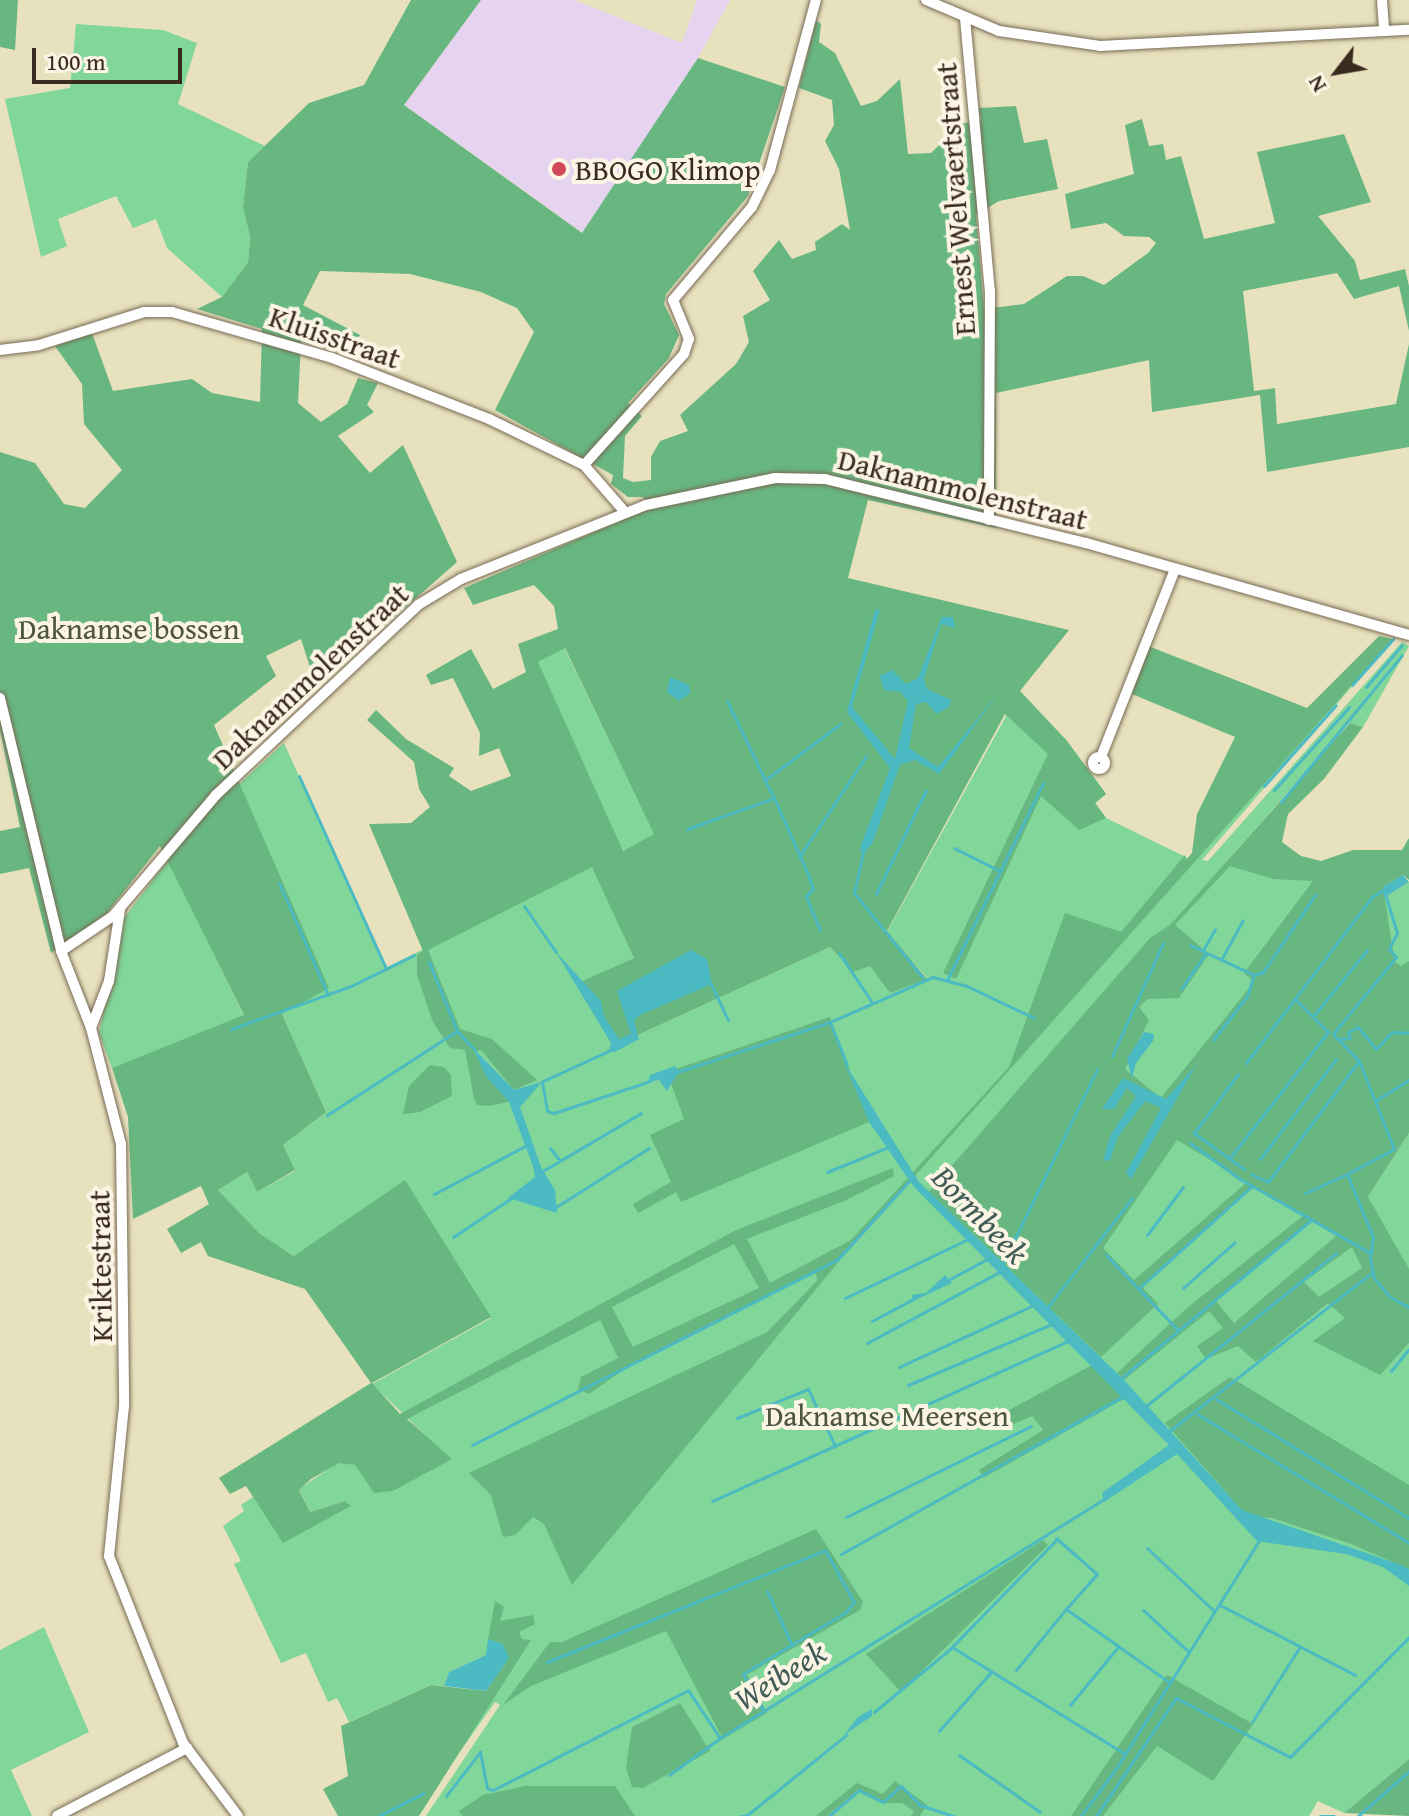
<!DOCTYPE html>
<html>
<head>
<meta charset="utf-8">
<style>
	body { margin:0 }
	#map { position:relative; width:1409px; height:1816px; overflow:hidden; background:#e8e1bd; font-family:"Gentium Book Plus",serif }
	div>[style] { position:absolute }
	.built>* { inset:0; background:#e5d3f0 }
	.green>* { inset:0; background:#81d699 }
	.forest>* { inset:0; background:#68b781 }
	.water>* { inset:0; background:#4bbac2 }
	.stream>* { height:3px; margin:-1.5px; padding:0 1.5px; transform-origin:1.5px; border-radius:1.5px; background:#4bbac2 }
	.roads { filter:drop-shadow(0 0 2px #786a56) drop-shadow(0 0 2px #786a56) }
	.minor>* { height:10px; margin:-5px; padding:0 5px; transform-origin:5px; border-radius:5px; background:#fff }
	.minor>.ring { margin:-5px; padding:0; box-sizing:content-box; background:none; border:10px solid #fff; border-radius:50% }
	.dots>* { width:22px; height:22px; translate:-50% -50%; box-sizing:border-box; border:4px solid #fcf5e5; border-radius:50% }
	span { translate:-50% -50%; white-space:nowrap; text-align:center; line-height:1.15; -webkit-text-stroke:8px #fcf5e5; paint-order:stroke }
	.poi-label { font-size:30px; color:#3b2a1e }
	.left { translate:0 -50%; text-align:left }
	.street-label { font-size:30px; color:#3b2a1e }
	.park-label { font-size:30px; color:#4c553d }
	.water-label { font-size:32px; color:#415c57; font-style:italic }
	.north { position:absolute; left:1297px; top:32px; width:80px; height:80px; -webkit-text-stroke:6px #fcf5e5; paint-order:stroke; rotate:239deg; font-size:22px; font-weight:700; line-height:32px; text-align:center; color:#3b2a1e }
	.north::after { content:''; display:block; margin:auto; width:28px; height:36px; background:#3b2a1e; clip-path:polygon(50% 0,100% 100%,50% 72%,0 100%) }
	.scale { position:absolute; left:32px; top:48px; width:150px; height:36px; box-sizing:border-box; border:4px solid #3b2a1e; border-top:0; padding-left:10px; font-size:24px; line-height:28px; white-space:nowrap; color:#3b2a1e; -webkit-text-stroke:6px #fcf5e5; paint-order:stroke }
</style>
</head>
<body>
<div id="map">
	<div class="built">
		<div style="clip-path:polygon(481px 0,574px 0,682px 43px,697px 0,730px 0,698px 58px,583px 233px,404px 105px)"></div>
	</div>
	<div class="green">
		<div style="clip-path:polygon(76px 24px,163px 30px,197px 43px,178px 104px,265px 146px,248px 162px,243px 207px,250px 237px,248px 262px,222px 297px,167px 248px,156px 219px,133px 228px,116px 196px,58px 219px,67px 246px,41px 257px,5px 99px,70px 88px)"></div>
		<div style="clip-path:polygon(1393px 639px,1202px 860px,1208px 861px,1402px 642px,1409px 646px,1363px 727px,1349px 723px,1226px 862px,1345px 871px,1368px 1197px,1409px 1133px,1409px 1759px,1344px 1813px,1318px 1801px,1309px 1816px,426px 1816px,500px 1705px,495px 1702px,457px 1756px,491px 1699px,486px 1655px,449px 1672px,444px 1686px,431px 1685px,349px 1722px,337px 1698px,328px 1702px,306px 1653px,281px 1663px,234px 1564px,241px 1561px,223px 1526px,244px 1511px,241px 1505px,253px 1497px,284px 1542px,345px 1501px,310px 1512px,299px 1489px,339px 1462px,356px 1465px,367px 1478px,451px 1460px,372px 1384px,491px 1318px,294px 1256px,259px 1233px,218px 1190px,247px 1172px,257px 1192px,295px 1171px,283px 1145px,326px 1112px,282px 1014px,328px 987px,239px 784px,284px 743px,385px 968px,593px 866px,634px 958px,579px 983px,616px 1045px,830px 947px,853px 972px,870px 965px,927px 978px,887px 932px,1020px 691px,1067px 741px,1106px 794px,1095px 803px,1106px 818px,1194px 861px)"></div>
		<div style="clip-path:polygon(564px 647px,655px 835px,622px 851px,537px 661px)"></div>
		<div style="clip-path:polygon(168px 860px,244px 1016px,112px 1068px,99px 1033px,121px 922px)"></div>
		<div style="clip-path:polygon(1409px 882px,1409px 961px,1401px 967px,1395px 962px,1384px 898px)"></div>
		<div style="clip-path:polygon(44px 1627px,89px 1732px,11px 1770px,32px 1816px,0 1816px,0 1650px)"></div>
	</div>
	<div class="forest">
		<div style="clip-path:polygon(0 0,18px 0,15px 50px,0 47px)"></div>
		<div style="clip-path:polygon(evenodd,411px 0,481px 0,404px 105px,582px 233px,698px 58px,785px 87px,748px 196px,666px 294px,664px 304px,679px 335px,669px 358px,628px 403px,642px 416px,625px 436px,623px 478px,633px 482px,651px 480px,651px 457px,660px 441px,688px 431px,680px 415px,736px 364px,749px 342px,743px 316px,770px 300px,753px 271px,779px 240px,792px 259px,816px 250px,815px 242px,842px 224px,850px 230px,839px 169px,825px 141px,834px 125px,832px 100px,799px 88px,816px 20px,821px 24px,819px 42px,835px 53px,861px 106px,877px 101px,900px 79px,908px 154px,931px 153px,961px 124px,981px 120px,979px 108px,1016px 106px,1024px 143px,1047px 139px,1058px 189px,999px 201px,976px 215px,984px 309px,1024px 304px,1067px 276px,1083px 276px,1104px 285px,1148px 253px,1156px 243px,1149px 237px,1124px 236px,1106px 223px,1071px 229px,1065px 194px,1134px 174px,1125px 125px,1142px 119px,1149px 146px,1163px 144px,1166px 160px,1181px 156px,1204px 239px,1275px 223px,1257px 152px,1344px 134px,1371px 202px,1318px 216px,1355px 261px,1360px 280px,1405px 269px,1409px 286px,1409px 331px,1399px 286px,1354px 299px,1337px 273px,1243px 291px,1254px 391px,1275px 388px,1277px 424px,1396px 404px,1409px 344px,1409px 447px,1267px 472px,1260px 395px,1152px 412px,1149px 360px,996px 393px,996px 528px,868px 500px,848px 578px,1069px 630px,1020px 691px,1067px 741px,1106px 794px,1095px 803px,1106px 818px,1079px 830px,1041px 796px,956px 979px,943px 973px,1048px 754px,1005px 714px,887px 931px,927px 979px,890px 993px,870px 966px,853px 972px,830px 947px,616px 1045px,578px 983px,634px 958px,592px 867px,428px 950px,460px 1029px,492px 1039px,537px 1080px,514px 1090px,481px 1050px,474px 1052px,509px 1102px,489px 1106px,477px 1105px,474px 1098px,465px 1050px,450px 1048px,433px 1022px,417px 975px,417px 955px,423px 951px,369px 824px,411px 823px,430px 807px,419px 789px,414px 762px,367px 720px,376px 710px,406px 739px,454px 768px,449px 776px,471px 791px,511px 776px,499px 748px,479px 756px,480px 733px,453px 678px,431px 685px,426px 675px,471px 649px,493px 689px,526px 672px,518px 644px,558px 629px,554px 606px,534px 585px,473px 605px,464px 588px,648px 509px,643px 497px,628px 497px,611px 484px,613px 475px,495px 410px,534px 332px,517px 308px,481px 292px,410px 274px,320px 271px,303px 305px,360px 335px,351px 355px,301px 342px,298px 403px,321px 422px,347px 404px,358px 378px,378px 383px,367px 405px,374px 412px,338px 436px,370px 473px,403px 445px,457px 562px,316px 686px,301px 639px,266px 656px,276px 676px,214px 725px,329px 988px,282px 1014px,326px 1112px,283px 1145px,295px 1170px,257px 1192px,247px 1172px,218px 1190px,259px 1233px,294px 1256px,405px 1180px,491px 1317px,372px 1383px,400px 1414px,734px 1231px,893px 1168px,894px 1176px,844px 1201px,747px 1239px,770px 1283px,851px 1240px,1009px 1067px,1065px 913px,1121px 932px,1185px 855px,1186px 860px,1192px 853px,1197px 814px,1235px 737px,1132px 694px,1148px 646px,1307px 708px,1379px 636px,1393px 639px,841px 1259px,572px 1585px,544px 1524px,533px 1517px,515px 1535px,503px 1537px,491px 1495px,469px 1473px,767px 1332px,817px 1281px,816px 1273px,631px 1364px,589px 1394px,578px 1389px,581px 1377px,618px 1358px,600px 1320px,407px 1419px,452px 1459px,393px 1491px,374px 1493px,355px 1465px,339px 1463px,311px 1479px,299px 1490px,310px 1512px,345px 1501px,351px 1506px,283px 1543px,246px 1486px,230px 1494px,219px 1478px,371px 1383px,305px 1289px,208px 1256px,201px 1242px,181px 1253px,167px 1229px,209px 1204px,201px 1186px,133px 1219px,128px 1117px,112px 1068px,244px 1015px,160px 846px,106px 914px,51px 953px,29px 868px,0 874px,0 831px,20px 827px,0 730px,0 452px,35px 463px,64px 504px,85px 508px,122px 470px,84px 424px,82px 384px,55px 346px,92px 333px,113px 391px,192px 379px,212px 393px,260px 402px,262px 329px,197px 309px,222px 297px,248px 262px,250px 237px,243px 207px,248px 162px,309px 103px,364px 85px,411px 0,565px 648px,654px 834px,623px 851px,538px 662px,565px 648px,411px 0,734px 1244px,759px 1288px,633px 1347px,612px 1307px,734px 1244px)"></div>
		<div style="clip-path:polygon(evenodd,1350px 723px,1363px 727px,1324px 779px,1288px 814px,1282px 842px,1301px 856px,1321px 861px,1353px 850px,1402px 850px,1409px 838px,1409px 880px,1403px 875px,1383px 887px,1395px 962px,1401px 966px,1409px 961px,1409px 1133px,1368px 1197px,1409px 1269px,1409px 1343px,1380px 1375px,1313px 1341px,1345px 1318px,1328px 1303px,1256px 1362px,1238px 1346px,1206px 1359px,1197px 1346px,1223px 1328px,1209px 1311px,1124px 1380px,1117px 1373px,1188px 1307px,1304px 1215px,1255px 1186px,1142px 1287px,1158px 1304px,1101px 1357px,929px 1192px,1150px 938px,1170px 925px,1350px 723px,1230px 866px,1273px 879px,1313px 881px,1244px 973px,1254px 982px,1161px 1098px,1125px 1069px,1149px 1020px,1139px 1007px,1148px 999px,1179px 998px,1209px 954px,1175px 925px,1230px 866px,1350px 723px,1177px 1140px,1247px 1182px,1134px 1280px,1103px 1248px,1177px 1140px,1350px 723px,1313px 1221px,1336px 1236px,1234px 1323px,1216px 1301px,1313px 1221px,1350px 723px,1352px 1247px,1362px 1268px,1319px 1297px,1304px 1282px,1352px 1247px)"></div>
		<div style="clip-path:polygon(830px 1017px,869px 1122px,681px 1202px,676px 1192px,638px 1213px,633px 1204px,671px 1182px,650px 1135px,684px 1119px,667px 1072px)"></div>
		<div style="clip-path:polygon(430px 1065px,444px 1067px,451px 1075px,452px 1096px,420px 1112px,403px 1114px,409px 1086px)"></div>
		<div style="clip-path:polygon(1092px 1365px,1124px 1399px,983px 1478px,979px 1470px,1043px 1430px,1032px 1416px,1005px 1428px,1004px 1413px)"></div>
		<div style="clip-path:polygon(1230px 1377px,1409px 1485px,1409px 1569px,1351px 1544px,1272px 1518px,1250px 1517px,1242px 1510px,1165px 1423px)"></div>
		<div style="clip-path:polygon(816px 1529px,863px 1602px,860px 1610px,747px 1675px,767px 1713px,723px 1739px,666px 1631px,531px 1686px,503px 1705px,550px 1642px,562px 1642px)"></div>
		<div style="clip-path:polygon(1043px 1540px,1048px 1545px,901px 1692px,866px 1654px)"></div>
		<div style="clip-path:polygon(495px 1601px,504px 1607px,500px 1621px,533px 1615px,535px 1624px,519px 1632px,522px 1639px,531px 1640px,419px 1816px,338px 1816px,323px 1789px,348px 1776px,341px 1726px,431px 1685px,486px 1691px,509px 1658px,503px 1644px,488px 1639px)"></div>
		<div style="clip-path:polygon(1167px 1675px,1253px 1724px,1213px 1781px,1157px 1746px,1103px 1816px,1071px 1816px)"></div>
		<div style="clip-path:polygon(680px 1703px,710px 1751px,643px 1788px,632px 1787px,626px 1768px,632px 1727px)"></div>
		<div style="clip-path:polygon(1409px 1759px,1409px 1816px,1344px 1813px)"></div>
		<div style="clip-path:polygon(895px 1781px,927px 1805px,920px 1816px,911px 1816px,914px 1811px,902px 1803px,881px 1803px,857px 1791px,827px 1816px,816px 1816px,857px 1783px,883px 1794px)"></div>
		<div style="clip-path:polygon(525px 1786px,615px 1786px,635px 1816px,462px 1816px,459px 1811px,483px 1795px)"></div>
	</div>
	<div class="water">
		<div style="clip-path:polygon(946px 606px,942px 617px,953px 617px,955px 628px,941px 624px,924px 679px,927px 689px,951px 700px,949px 707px,936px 714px,926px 702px,916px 704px,909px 748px,938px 767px,1000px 691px,939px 774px,915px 760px,900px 765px,872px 844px,862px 856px,860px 848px,890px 768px,847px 712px,875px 610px,880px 609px,852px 707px,895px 759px,908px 701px,900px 692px,884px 690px,880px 676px,892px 670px,906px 684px,918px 678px)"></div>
		<div style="clip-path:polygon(670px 677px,689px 685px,690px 693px,679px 701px,667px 692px)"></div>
		<div style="clip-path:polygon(1403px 875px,1409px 882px,1384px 898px,1383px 887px)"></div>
		<div style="clip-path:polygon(691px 950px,707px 959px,712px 984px,638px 1016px,634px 1021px,639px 1039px,615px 1052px,609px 1051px,611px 1043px,556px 952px,601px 1001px,604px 1016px,619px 1039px,631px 1034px,617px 991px)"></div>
		<div style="clip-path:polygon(1144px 1032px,1154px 1034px,1153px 1041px,1136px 1063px,1132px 1078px,1127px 1059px)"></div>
		<div style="clip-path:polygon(473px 1048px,514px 1090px,542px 1082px,520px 1107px,541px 1167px,555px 1190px,557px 1213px,508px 1198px,535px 1177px,533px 1166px,509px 1102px,486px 1076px)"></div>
		<div style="clip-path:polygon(844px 1062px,919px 1182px,1124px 1380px,1242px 1510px,1401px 1565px,1409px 1569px,1409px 1586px,1383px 1567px,1346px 1554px,1257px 1541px,1177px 1454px,1104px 1502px,1102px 1493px,1169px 1445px,914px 1187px,869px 1122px)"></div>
		<div style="clip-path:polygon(1196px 1065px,1131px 1179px,1126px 1173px,1161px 1108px,1145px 1101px,1118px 1137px,1110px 1160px,1103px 1161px,1110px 1136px,1136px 1096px,1127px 1088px,1114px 1109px,1102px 1109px,1123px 1078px,1166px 1099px)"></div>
		<div style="clip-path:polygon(675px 1066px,679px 1071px,667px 1091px,659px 1080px,648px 1082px,650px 1075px)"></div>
		<div style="clip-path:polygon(945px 1275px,952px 1283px,913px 1301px,912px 1295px,926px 1293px)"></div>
		<div style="clip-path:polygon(488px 1639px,503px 1644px,509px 1658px,486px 1691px,444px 1686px,449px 1672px,486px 1655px)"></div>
		<div style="clip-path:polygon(872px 1709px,872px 1716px,844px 1735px,858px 1717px)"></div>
	</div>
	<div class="stream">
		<div style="left:1352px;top:685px;width:62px;rotate:-48.3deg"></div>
		<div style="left:1366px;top:687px;width:55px;rotate:-49.4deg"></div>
		<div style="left:727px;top:701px;width:88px;rotate:64.3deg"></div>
		<div style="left:765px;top:780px;width:94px;rotate:-36.7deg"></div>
		<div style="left:299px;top:776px;width:212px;rotate:65.7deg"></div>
		<div style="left:1264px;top:786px;width:108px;rotate:-48.4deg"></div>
		<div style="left:1274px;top:790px;width:112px;rotate:-47.9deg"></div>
		<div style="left:774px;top:798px;width:83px;rotate:65.9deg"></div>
		<div style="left:808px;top:874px;width:16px;rotate:72deg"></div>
		<div style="left:813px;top:889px;width:10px;rotate:135deg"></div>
		<div style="left:806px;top:896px;width:37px;rotate:68deg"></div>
		<div style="left:1281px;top:802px;width:190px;rotate:-50.5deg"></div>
		<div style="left:687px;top:829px;width:92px;rotate:-19.6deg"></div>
		<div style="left:774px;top:798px;width:19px;rotate:-118deg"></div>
		<div style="left:954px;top:848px;width:51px;rotate:26.6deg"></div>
		<div style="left:863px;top:853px;width:41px;rotate:102.7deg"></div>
		<div style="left:854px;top:893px;width:109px;rotate:50.9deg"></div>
		<div style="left:799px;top:857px;width:121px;rotate:-56.4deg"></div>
		<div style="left:279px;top:883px;width:122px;rotate:66.4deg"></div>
		<div style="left:876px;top:894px;width:115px;rotate:-64.3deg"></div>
		<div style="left:1386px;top:897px;width:38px;rotate:73deg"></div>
		<div style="left:1397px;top:933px;width:18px;rotate:117deg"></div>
		<div style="left:1389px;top:949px;width:11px;rotate:49deg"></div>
		<div style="left:1396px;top:957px;width:99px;rotate:129.3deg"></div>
		<div style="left:1333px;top:1034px;width:37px;rotate:46deg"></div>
		<div style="left:1359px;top:1061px;width:95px;rotate:68.3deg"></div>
		<div style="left:1394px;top:1149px;width:53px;rotate:152deg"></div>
		<div style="left:1347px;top:1174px;width:68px;rotate:67.6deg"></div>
		<div style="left:1373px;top:1237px;width:21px;rotate:98deg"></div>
		<div style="left:1370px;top:1258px;width:20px;rotate:79deg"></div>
		<div style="left:1374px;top:1278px;width:25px;rotate:50deg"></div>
		<div style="left:1390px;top:1297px;width:21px;rotate:28deg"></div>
		<div style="left:524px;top:906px;width:56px;rotate:55.2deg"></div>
		<div style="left:1190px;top:945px;width:71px;rotate:25.1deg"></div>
		<div style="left:1254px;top:975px;width:9px;rotate:-18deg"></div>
		<div style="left:1263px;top:972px;width:93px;rotate:-56deg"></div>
		<div style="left:1203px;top:950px;width:24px;rotate:-60deg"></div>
		<div style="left:839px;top:953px;width:58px;rotate:56.3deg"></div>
		<div style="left:1222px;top:958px;width:43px;rotate:-61.1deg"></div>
		<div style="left:429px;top:962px;width:74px;rotate:67.9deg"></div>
		<div style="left:457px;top:1031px;width:26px;rotate:47deg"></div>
		<div style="left:947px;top:980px;width:219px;rotate:-64deg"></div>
		<div style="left:710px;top:982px;width:42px;rotate:64.7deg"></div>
		<div style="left:1181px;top:989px;width:44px;rotate:-55.2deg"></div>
		<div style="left:1314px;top:1015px;width:84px;rotate:-50.8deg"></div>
		<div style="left:830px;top:1022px;width:112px;rotate:-23.6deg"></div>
		<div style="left:933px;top:977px;width:35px;rotate:15deg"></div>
		<div style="left:967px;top:986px;width:74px;rotate:25.5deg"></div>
		<div style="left:231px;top:1029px;width:127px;rotate:-19.7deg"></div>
		<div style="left:351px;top:986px;width:70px;rotate:-26.2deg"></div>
		<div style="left:1339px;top:1039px;width:11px;rotate:-5deg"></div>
		<div style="left:1350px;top:1038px;width:6px;rotate:-108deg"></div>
		<div style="left:1348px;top:1032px;width:11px;rotate:-27deg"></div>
		<div style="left:1358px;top:1027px;width:28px;rotate:51deg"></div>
		<div style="left:1376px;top:1049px;width:23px;rotate:-47deg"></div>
		<div style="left:1392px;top:1032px;width:17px;rotate:3deg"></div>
		<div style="left:1213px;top:1040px;width:56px;rotate:-52.3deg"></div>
		<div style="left:1247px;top:996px;width:22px;rotate:-72deg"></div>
		<div style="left:1112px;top:1056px;width:124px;rotate:-65.7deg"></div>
		<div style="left:1246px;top:1063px;width:208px;rotate:-52.8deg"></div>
		<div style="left:1372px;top:897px;width:13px;rotate:-32deg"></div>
		<div style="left:677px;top:1072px;width:161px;rotate:-18.1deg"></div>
		<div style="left:830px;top:1022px;width:46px;rotate:68.4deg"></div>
		<div style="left:1238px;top:1074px;width:74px;rotate:126.7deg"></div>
		<div style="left:1194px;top:1133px;width:62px;rotate:35.8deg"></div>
		<div style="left:543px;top:1081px;width:77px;rotate:-24.6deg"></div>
		<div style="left:542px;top:1082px;width:29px;rotate:80deg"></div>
		<div style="left:547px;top:1111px;width:7px;rotate:16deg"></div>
		<div style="left:554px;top:1113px;width:101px;rotate:-18.4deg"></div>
		<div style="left:1375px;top:1101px;width:40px;rotate:-32deg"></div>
		<div style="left:327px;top:1115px;width:155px;rotate:-32.9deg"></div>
		<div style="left:1190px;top:1143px;width:62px;rotate:35.8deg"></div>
		<div style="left:1240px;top:1179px;width:150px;rotate:29.6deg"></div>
		<div style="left:550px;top:1148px;width:16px;rotate:52deg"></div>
		<div style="left:1229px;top:1159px;width:161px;rotate:-52.1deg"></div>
		<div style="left:1328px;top:1032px;width:47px;rotate:-135deg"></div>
		<div style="left:1260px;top:1159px;width:126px;rotate:-52.8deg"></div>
		<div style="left:541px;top:1172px;width:116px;rotate:-30.5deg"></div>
		<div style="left:827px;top:1172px;width:64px;rotate:-22.1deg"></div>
		<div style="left:1251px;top:1174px;width:19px;rotate:25deg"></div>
		<div style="left:1268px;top:1182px;width:151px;rotate:-53.1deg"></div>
		<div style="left:1305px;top:1193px;width:46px;rotate:-24.3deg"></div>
		<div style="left:434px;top:1194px;width:107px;rotate:-27.8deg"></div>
		<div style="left:556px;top:1207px;width:110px;rotate:-32.4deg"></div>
		<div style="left:1147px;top:1235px;width:60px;rotate:-53.1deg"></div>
		<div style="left:453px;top:1237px;width:72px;rotate:-33.7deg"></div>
		<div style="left:1106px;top:1255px;width:104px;rotate:46.2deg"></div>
		<div style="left:1001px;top:1267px;width:220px;rotate:-64.1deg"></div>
		<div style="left:950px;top:1279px;width:44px;rotate:-28.3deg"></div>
		<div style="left:1183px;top:1288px;width:69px;rotate:-41.5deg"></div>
		<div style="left:1138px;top:1289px;width:154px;rotate:-42.1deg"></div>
		<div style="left:845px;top:1298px;width:136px;rotate:-25.6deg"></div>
		<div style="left:1047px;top:1308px;width:139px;rotate:-52.3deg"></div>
		<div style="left:872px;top:1321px;width:49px;rotate:-28.1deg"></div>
		<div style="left:867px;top:1343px;width:152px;rotate:-28.2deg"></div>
		<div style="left:899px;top:1367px;width:149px;rotate:-24.7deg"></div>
		<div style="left:1391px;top:1371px;width:28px;rotate:-51deg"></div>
		<div style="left:1119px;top:1380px;width:250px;rotate:-39.8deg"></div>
		<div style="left:908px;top:1385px;width:156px;rotate:-23deg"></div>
		<div style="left:1216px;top:1399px;width:227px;rotate:31.7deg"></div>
		<div style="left:1146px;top:1406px;width:244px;rotate:-38.8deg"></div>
		<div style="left:1197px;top:1414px;width:248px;rotate:31.3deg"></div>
		<div style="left:737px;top:1418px;width:77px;rotate:-22.2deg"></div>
		<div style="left:808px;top:1389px;width:63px;rotate:64.7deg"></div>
		<div style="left:1168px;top:1432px;width:260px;rotate:-38deg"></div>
		<div style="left:472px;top:1445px;width:409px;rotate:-26.9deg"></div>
		<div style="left:837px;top:1260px;width:111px;rotate:-47.6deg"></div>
		<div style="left:712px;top:1501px;width:393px;rotate:-24.2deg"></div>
		<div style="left:846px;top:1517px;width:206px;rotate:-26.2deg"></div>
		<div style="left:1056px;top:1538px;width:55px;rotate:41.3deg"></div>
		<div style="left:1097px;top:1574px;width:47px;rotate:131.5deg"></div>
		<div style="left:1066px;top:1609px;width:128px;rotate:35.4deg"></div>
		<div style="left:1147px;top:1548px;width:92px;rotate:43.2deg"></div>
		<div style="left:841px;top:1554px;width:324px;rotate:-29.2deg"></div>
		<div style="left:767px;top:1591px;width:60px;rotate:65.2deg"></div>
		<div style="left:1220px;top:1605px;width:152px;rotate:27.4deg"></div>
		<div style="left:1143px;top:1610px;width:62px;rotate:42.4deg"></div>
		<div style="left:952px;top:1647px;width:203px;rotate:31.7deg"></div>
		<div style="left:547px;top:1662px;width:300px;rotate:-21.9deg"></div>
		<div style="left:825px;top:1550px;width:60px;rotate:60.9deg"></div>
		<div style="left:854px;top:1602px;width:13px;rotate:129deg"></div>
		<div style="left:846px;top:1612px;width:120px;rotate:149deg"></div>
		<div style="left:743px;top:1674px;width:43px;rotate:61.1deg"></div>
		<div style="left:1016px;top:1670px;width:79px;rotate:-50.7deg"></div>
		<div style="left:1070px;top:1705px;width:75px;rotate:-50.4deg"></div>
		<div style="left:874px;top:1712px;width:97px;rotate:-39.6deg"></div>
		<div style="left:949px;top:1650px;width:155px;rotate:-45.8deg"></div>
		<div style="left:1252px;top:1722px;width:88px;rotate:-57.6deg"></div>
		<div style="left:939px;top:1731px;width:79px;rotate:-48.6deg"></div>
		<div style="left:959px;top:1755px;width:99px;rotate:35.1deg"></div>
		<div style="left:669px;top:1775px;width:63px;rotate:-36deg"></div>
		<div style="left:446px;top:1796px;width:56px;rotate:-52.3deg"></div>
		<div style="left:480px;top:1752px;width:37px;rotate:79deg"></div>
		<div style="left:487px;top:1788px;width:6px;rotate:18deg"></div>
		<div style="left:493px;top:1790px;width:219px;rotate:-27.1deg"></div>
		<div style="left:688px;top:1690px;width:58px;rotate:56.3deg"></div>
		<div style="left:720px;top:1738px;width:451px;rotate:-31.9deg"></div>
		<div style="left:378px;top:1816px;width:51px;rotate:-26.6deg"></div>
		<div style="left:740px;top:1816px;width:4px"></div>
		<div style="left:746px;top:1816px;width:129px;rotate:-39deg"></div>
		<div style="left:829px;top:1816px;width:40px;rotate:-41deg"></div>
		<div style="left:859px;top:1790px;width:27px;rotate:27deg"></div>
		<div style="left:883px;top:1802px;width:24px;rotate:-42deg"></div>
		<div style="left:901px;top:1786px;width:27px;rotate:45deg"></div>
		<div style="left:920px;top:1805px;width:36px;rotate:18deg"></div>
		<div style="left:1081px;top:1816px;width:61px;rotate:-53.7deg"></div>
		<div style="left:1117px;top:1767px;width:267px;rotate:-57.9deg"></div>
		<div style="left:1096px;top:1816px;width:143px;rotate:-55.9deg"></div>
		<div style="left:1176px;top:1698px;width:128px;rotate:27.4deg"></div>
		<div style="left:1290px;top:1757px;width:169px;rotate:-45.2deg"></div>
		<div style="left:1320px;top:1816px;width:14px"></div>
		<div style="left:1358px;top:1816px;width:68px;rotate:-41.4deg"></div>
	</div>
	<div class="roads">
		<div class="minor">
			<div style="left:926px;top:0;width:79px;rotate:23deg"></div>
			<div style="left:999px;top:31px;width:102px;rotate:8.4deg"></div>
			<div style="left:1100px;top:46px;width:309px;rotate:-3deg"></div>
			<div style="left:1382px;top:0;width:31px;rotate:86deg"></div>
			<div style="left:965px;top:18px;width:274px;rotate:84.8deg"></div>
			<div style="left:990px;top:291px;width:229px;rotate:90.3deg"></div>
			<div style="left:0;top:350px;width:39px;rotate:-7deg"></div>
			<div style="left:39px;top:345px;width:110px;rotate:-17.4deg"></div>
			<div style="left:144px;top:312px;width:28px"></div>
			<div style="left:172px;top:312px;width:166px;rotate:16deg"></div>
			<div style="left:332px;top:358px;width:168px;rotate:21.2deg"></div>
			<div style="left:489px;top:419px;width:106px;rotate:25.8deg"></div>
			<div style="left:584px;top:465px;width:61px;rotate:49deg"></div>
			<div style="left:584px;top:465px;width:149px;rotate:-48deg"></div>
			<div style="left:684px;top:354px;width:16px;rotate:-72deg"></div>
			<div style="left:689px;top:339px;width:42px;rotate:-112.3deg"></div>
			<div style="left:673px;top:300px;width:122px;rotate:-49.7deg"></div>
			<div style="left:752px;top:207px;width:41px;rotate:-64.1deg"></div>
			<div style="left:770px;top:170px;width:176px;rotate:-74.9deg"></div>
			<div style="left:0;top:698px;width:260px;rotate:76.4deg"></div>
			<div style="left:61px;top:951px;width:83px;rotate:68.7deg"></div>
			<div style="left:91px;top:1028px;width:120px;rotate:75.5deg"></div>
			<div style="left:121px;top:1144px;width:262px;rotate:89.3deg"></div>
			<div style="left:124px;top:1406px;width:151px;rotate:95.7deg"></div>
			<div style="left:109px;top:1556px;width:201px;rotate:68.4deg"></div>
			<div style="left:183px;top:1743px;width:91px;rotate:53deg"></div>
			<div class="ring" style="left:1093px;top:757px;width:2px;height:2px"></div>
			<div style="left:1101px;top:757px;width:202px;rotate:-68.5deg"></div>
			<div style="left:61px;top:951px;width:63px;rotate:-33.9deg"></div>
			<div style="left:113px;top:916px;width:159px;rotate:-49.6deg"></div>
			<div style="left:216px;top:795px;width:277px;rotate:-43.2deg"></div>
			<div style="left:418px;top:605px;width:50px;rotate:-31.2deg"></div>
			<div style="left:461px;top:579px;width:199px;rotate:-21.8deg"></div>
			<div style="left:646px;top:505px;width:132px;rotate:-11.8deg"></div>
			<div style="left:775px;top:478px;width:50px;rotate:1.1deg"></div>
			<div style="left:825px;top:479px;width:269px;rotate:13.8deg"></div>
			<div style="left:1086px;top:543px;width:336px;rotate:15.9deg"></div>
			<div style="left:91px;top:1028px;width:50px;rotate:-69deg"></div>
			<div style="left:109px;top:981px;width:72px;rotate:-81.2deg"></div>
			<div style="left:57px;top:1816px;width:147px;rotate:-27.6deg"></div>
		</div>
	</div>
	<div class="dots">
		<div style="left:559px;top:169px;background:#d1495b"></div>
	</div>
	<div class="poi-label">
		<span class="left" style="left:575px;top:169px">BBOGO Klimop</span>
	</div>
	<div class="street-label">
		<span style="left:955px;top:199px;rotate:-94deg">Ernest Welvaertstraat</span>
		<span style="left:335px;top:337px;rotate:19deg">Kluisstraat</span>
		<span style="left:963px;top:489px;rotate:14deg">Daknammolenstraat</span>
		<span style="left:310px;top:676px;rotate:-43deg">Daknammolenstraat</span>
		<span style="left:100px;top:1266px;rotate:-91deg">Kriktestraat</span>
	</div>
	<div class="park-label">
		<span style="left:129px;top:628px">Daknamse bossen</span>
		<span style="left:887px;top:1415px">Daknamse Meersen</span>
	</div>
	<div class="water-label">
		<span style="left:980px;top:1215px;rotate:46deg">Bormbeek</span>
		<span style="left:780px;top:1676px;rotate:-32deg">Weibeek</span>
	</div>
	<div class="north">N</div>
	<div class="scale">100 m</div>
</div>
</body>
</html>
